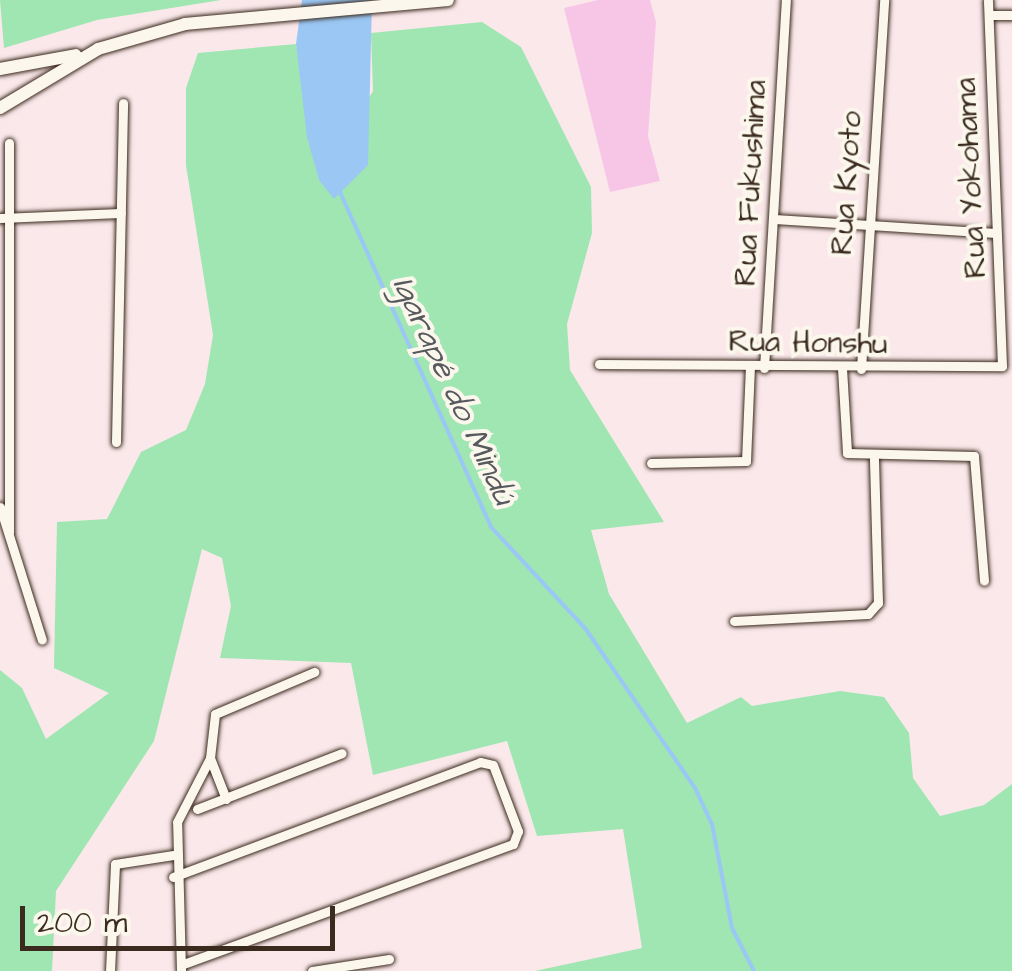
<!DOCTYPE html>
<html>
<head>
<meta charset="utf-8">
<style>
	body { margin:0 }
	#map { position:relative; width:1012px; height:971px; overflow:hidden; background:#fae8ea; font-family:"Architects Daughter",sans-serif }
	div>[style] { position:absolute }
	.green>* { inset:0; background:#a0e6b2 }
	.water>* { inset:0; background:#9ac7f4 }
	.stream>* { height:4px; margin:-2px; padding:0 2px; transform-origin:2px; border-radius:2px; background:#9ac7f4 }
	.building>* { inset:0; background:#f7c6e7 }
	.roads { filter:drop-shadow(0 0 2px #3b2a1e) drop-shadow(0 0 2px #3b2a1e) }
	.street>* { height:9px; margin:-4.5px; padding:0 4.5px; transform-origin:4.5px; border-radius:4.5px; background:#fbf7ec }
	.secondary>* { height:12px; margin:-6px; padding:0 6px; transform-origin:6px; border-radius:6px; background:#fbf7ec }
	span { translate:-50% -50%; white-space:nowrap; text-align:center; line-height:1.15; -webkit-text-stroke:8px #fbf7ec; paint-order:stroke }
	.street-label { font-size:30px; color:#3b2a1e }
	.water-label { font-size:32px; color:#58595e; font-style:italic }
	.scale { position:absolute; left:20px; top:906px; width:315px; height:45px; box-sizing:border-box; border:5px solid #3b2a1e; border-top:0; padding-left:12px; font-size:30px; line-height:35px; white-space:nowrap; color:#3b2a1e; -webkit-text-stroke:8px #fbf7ec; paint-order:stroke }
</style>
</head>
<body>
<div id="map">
	<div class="green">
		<div style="clip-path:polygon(0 0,221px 0,97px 20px,4px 48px)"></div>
		<div style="clip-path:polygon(482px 22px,521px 47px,591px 187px,592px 233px,567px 324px,570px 370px,664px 522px,591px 530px,609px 594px,687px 723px,741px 697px,752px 706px,840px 691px,884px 697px,909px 733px,913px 778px,940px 816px,984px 805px,1012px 784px,1012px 971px,535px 971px,642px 948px,623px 829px,537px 836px,507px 741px,373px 775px,351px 663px,220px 658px,231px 606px,222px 558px,202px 549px,154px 741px,56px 891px,52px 971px,0 971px,0 670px,22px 688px,46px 739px,109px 693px,54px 668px,57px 522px,107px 519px,141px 452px,186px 430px,205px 384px,213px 335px,186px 165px,186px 88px,198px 53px,296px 44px,319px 180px,373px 91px,371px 33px)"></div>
	</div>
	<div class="water">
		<div style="clip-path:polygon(302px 0,372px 0,368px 165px,334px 199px,319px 180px,307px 137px,296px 44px)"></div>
	</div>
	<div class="stream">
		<div style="left:339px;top:190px;width:370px;rotate:65.7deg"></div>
		<div style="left:491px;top:527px;width:138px;rotate:47.1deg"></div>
		<div style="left:585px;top:628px;width:194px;rotate:55.5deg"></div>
		<div style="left:695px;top:788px;width:40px;rotate:65deg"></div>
		<div style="left:712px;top:824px;width:106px;rotate:79.1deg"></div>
		<div style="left:732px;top:928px;width:48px;rotate:62.9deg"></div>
	</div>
	<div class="building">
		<div style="clip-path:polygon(598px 0,650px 0,656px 22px,648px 136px,660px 181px,610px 192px,564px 8px)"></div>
	</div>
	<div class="roads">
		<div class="street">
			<div style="left:989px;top:15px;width:23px"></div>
			<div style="left:9px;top:143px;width:389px;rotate:90deg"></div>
			<div style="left:0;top:218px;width:121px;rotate:-2.4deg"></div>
			<div style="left:775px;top:219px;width:221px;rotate:3.6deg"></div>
			<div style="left:599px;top:364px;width:403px;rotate:0.3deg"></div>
			<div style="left:1002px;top:366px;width:366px;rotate:-92.2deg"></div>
			<div style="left:764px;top:368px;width:369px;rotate:-86.6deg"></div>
			<div style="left:842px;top:368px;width:85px;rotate:86.6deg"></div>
			<div style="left:847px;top:453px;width:127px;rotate:1.4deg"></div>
			<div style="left:974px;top:456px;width:125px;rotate:85.4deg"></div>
			<div style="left:861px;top:369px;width:370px;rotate:-86.4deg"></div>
			<div style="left:116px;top:442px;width:339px;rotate:-88.8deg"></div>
			<div style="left:651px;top:463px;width:95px;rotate:-1.2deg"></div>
			<div style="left:746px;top:461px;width:94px;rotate:-87.6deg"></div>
			<div style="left:0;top:507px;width:139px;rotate:72.5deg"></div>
			<div style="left:734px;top:621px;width:134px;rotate:-3deg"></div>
			<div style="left:868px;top:614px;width:15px;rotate:-48deg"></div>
			<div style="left:878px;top:603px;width:144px;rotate:-91.6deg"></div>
			<div style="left:226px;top:799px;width:44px;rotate:-111.3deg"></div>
			<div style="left:210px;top:758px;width:44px;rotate:-83.5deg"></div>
			<div style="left:215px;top:714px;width:108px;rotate:-23deg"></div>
			<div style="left:197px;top:809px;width:155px;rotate:-21.1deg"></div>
			<div style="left:173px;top:877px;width:328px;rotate:-20.5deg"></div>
			<div style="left:480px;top:762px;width:13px;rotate:13deg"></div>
			<div style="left:493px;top:765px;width:71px;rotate:69.3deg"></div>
			<div style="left:518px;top:831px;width:14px;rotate:111deg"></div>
			<div style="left:513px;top:844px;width:353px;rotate:160deg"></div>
			<div style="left:181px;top:970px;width:148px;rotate:-91.5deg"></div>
			<div style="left:177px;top:822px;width:72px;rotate:-62.7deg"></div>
			<div style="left:110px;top:971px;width:107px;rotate:-87.3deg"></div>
			<div style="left:115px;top:864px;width:59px;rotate:-8.8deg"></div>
			<div style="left:312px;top:971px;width:78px;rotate:-8.9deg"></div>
		</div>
		<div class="secondary">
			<div style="left:0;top:69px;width:77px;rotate:-10.4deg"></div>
			<div style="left:0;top:108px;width:114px;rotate:-31deg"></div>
			<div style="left:98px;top:49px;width:91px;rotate:-16deg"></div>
			<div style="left:185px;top:24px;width:264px;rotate:-5.2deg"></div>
		</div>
	</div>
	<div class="street-label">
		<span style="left:971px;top:178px;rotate:-93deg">Rua Yokohama</span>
		<span style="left:751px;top:183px;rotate:-87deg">Rua Fukushima</span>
		<span style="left:847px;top:183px;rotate:-86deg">Rua Kyoto</span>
		<span style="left:808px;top:343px;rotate:1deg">Rua Honshu</span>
	</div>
	<div class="water-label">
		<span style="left:453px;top:391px;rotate:65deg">Igarapé do Mindú</span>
	</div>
	<div class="scale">200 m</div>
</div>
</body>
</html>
